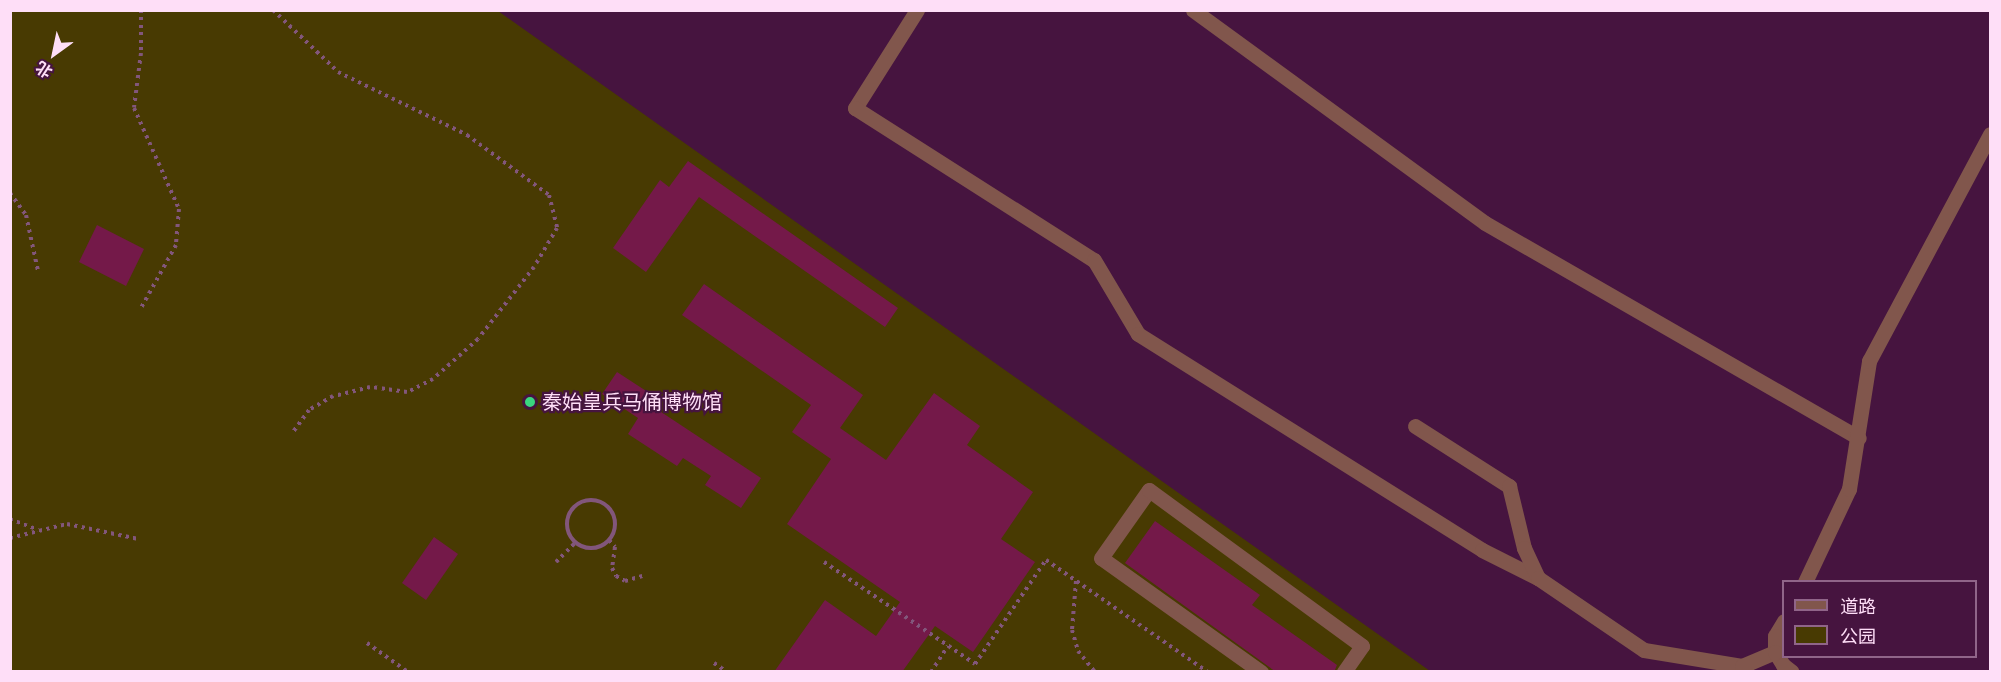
<!DOCTYPE html>
<html>
<head>
<meta charset="utf-8">
<style>
	body { margin:0 }
	#map { position:relative; width:2001px; height:682px; overflow:hidden; background:#46143f; font-family:"Fira Sans Condensed","Noto Sans SC",sans-serif }
	div>[style] { position:absolute }
	.green>* { inset:0; background:#483a02 }
	.building>* { inset:0; background:#741949 }
	.path>* { height:4px; margin-top:-2px; transform-origin:0; background:repeating-linear-gradient(90deg,#82567b 0 3px,transparent 0 7.5px) }
	.path>.ring { margin:-2px; padding:0; box-sizing:content-box; background:none; border:4px solid #82567b; border-radius:50% }
	.minor>* { height:15px; margin:-7.5px; padding:0 7.5px; transform-origin:7.5px; border-radius:7.5px; background:#81564c }
	.dots>* { width:16px; height:16px; translate:-50% -50%; box-sizing:border-box; border:3px solid #46143f; border-radius:50% }
	span { translate:-50% -50%; white-space:nowrap; text-align:center; line-height:1.15; -webkit-text-stroke:4.5px #46143f; paint-order:stroke }
	.poi-label { font-size:20px; color:#fedef7 }
	.left { translate:0 -50%; text-align:left }
	.frame { position:absolute; inset:0; border:12px solid #fedef7; pointer-events:none }
	.legend { position:absolute; left:1782px; top:580px; width:195px; height:78px; box-sizing:border-box; background:#46143f; border:2px solid #906589; margin:0; padding:8px 10px; list-style:none; font-size:18px; color:#fedef7 }
	.legend li { display:flex; align-items:center; gap:12px; height:30px }
	.legend b { width:30px; border:2px solid #906589 }
	.north { position:absolute; left:24px; top:24px; width:60px; height:60px; -webkit-text-stroke:4px #46143f; paint-order:stroke; rotate:213deg; font-size:16px; font-weight:700; line-height:24px; text-align:center; color:#fedef7 }
	.north::after { content:''; display:block; margin:auto; width:21px; height:27px; background:#fedef7; clip-path:polygon(50% 0,100% 100%,50% 72%,0 100%) }
</style>
</head>
<body>
<div id="map">
	<div class="green">
		<div style="clip-path:polygon(10px 11px,498px 11px,1430px 671px,11px 671px)"></div>
	</div>
	<div class="building">
		<div style="clip-path:polygon(688px 161px,898px 308px,885px 327px,699px 197px,646px 272px,613px 248px,660px 180px,669px 187px)"></div>
		<div style="clip-path:polygon(97px 225px,144px 249px,126px 286px,79px 262px)"></div>
		<div style="clip-path:polygon(704px 284px,863px 395px,840px 428px,886px 460px,934px 393px,980px 426px,967px 445px,1033px 492px,1001px 539px,1035px 562px,973px 652px,935px 626px,902px 672px,774px 672px,825px 600px,876px 636px,900px 602px,787px 524px,831px 459px,792px 432px,811px 405px,682px 315px)"></div>
		<div style="clip-path:polygon(617px 372px,657px 398px,652px 406px,761px 478px,741px 508px,705px 485px,711px 476px,683px 458px,677px 466px,628px 434px,638px 418px,602px 394px)"></div>
		<div style="clip-path:polygon(1155px 521px,1260px 595px,1252px 605px,1337px 665px,1334px 672px,1276px 672px,1125px 563px)"></div>
		<div style="clip-path:polygon(434px 537px,458px 554px,426px 600px,402px 583px)"></div>
	</div>
	<div class="path">
		<div style="left:141px;top:10px;width:43px;rotate:90deg"></div>
		<div style="left:141px;top:53px;width:55px;rotate:97.3deg"></div>
		<div style="left:134px;top:108px;width:111px;rotate:66deg"></div>
		<div style="left:179px;top:209px;width:36px;rotate:95deg"></div>
		<div style="left:176px;top:245px;width:72px;rotate:119.1deg"></div>
		<div style="left:273px;top:10px;width:90px;rotate:43.6deg"></div>
		<div style="left:338px;top:72px;width:144px;rotate:26deg"></div>
		<div style="left:467px;top:135px;width:102px;rotate:36.2deg"></div>
		<div style="left:549px;top:195px;width:34px;rotate:76deg"></div>
		<div style="left:557px;top:228px;width:45px;rotate:120.5deg"></div>
		<div style="left:534px;top:267px;width:91px;rotate:127.9deg"></div>
		<div style="left:478px;top:339px;width:60px;rotate:138.4deg"></div>
		<div style="left:433px;top:379px;width:29px;rotate:153deg"></div>
		<div style="left:407px;top:392px;width:37px;rotate:-172deg"></div>
		<div style="left:370px;top:387px;width:38px;rotate:166deg"></div>
		<div style="left:333px;top:396px;width:28px;rotate:150deg"></div>
		<div style="left:309px;top:410px;width:26px;rotate:126deg"></div>
		<div style="left:10px;top:193px;width:27px;rotate:54deg"></div>
		<div style="left:26px;top:215px;width:57px;rotate:77.9deg"></div>
		<div class="ring" style="left:567px;top:500px;width:44px;height:44px"></div>
		<div style="left:10px;top:519px;width:30px;rotate:21deg"></div>
		<div style="left:10px;top:538px;width:59px;rotate:-13.8deg"></div>
		<div style="left:67px;top:524px;width:73px;rotate:11.9deg"></div>
		<div style="left:609px;top:540px;width:9px;rotate:49deg"></div>
		<div style="left:615px;top:547px;width:21px;rotate:98deg"></div>
		<div style="left:612px;top:568px;width:9px;rotate:63deg"></div>
		<div style="left:616px;top:576px;width:10px;rotate:29deg"></div>
		<div style="left:625px;top:581px;width:18px;rotate:-16deg"></div>
		<div style="left:556px;top:562px;width:28px;rotate:-45deg"></div>
		<div style="left:824px;top:562px;width:182px;rotate:34deg"></div>
		<div style="left:975px;top:664px;width:126px;rotate:-55.7deg"></div>
		<div style="left:1046px;top:560px;width:197px;rotate:34.7deg"></div>
		<div style="left:1076px;top:581px;width:49px;rotate:94.7deg"></div>
		<div style="left:1072px;top:630px;width:22px;rotate:74deg"></div>
		<div style="left:1078px;top:651px;width:27px;rotate:51deg"></div>
		<div style="left:367px;top:643px;width:50px;rotate:35.3deg"></div>
		<div style="left:714px;top:663px;width:16px;rotate:35deg"></div>
		<div style="left:931px;top:672px;width:31px;rotate:-57deg"></div>
	</div>
	<div class="minor">
		<div style="left:917px;top:10px;width:116px;rotate:122.3deg"></div>
		<div style="left:855px;top:108px;width:283px;rotate:32.5deg"></div>
		<div style="left:1094px;top:260px;width:86px;rotate:59.3deg"></div>
		<div style="left:1138px;top:334px;width:406px;rotate:32.1deg"></div>
		<div style="left:1482px;top:550px;width:63px;rotate:26.6deg"></div>
		<div style="left:1193px;top:10px;width:361px;rotate:36.1deg"></div>
		<div style="left:1485px;top:223px;width:431px;rotate:29.9deg"></div>
		<div style="left:1415px;top:426px;width:112px;rotate:32.6deg"></div>
		<div style="left:1509px;top:486px;width:64px;rotate:76.4deg"></div>
		<div style="left:1524px;top:548px;width:33px;rotate:65deg"></div>
		<div style="left:1538px;top:578px;width:128px;rotate:34.2deg"></div>
		<div style="left:1644px;top:650px;width:99px;rotate:9.3deg"></div>
		<div style="left:1742px;top:666px;width:36px;rotate:-23deg"></div>
		<div style="left:1805px;top:582px;width:103px;rotate:-64.7deg"></div>
		<div style="left:1849px;top:489px;width:130px;rotate:-81.1deg"></div>
		<div style="left:1869px;top:361px;width:257px;rotate:-61.9deg"></div>
		<div style="left:1784px;top:621px;width:17px;rotate:121deg"></div>
		<div style="left:1775px;top:636px;width:16px;rotate:90deg"></div>
		<div style="left:1775px;top:652px;width:15px;rotate:58deg"></div>
		<div style="left:1783px;top:665px;width:11px;rotate:38deg"></div>
		<div style="left:1261px;top:672px;width:196px;rotate:-144.5deg"></div>
		<div style="left:1101px;top:558px;width:83px;rotate:-54.8deg"></div>
		<div style="left:1149px;top:490px;width:264px;rotate:36.2deg"></div>
		<div style="left:1362px;top:646px;width:32px;rotate:125deg"></div>
	</div>
	<div class="dots">
		<div style="left:530px;top:402px;background:#3ad77f"></div>
	</div>
	<div class="poi-label">
		<span class="left" style="left:542px;top:402px">秦始皇兵马俑博物馆</span>
	</div>
	<div class="frame"></div>
	<ul class="legend">
	<li><b style="height:8px;background:#81564c"></b>道路</li>
	<li><b style="height:16px;background:#483a02"></b>公园</li>
	</ul>
	<div class="north">北</div>
</div>
</body>
</html>
